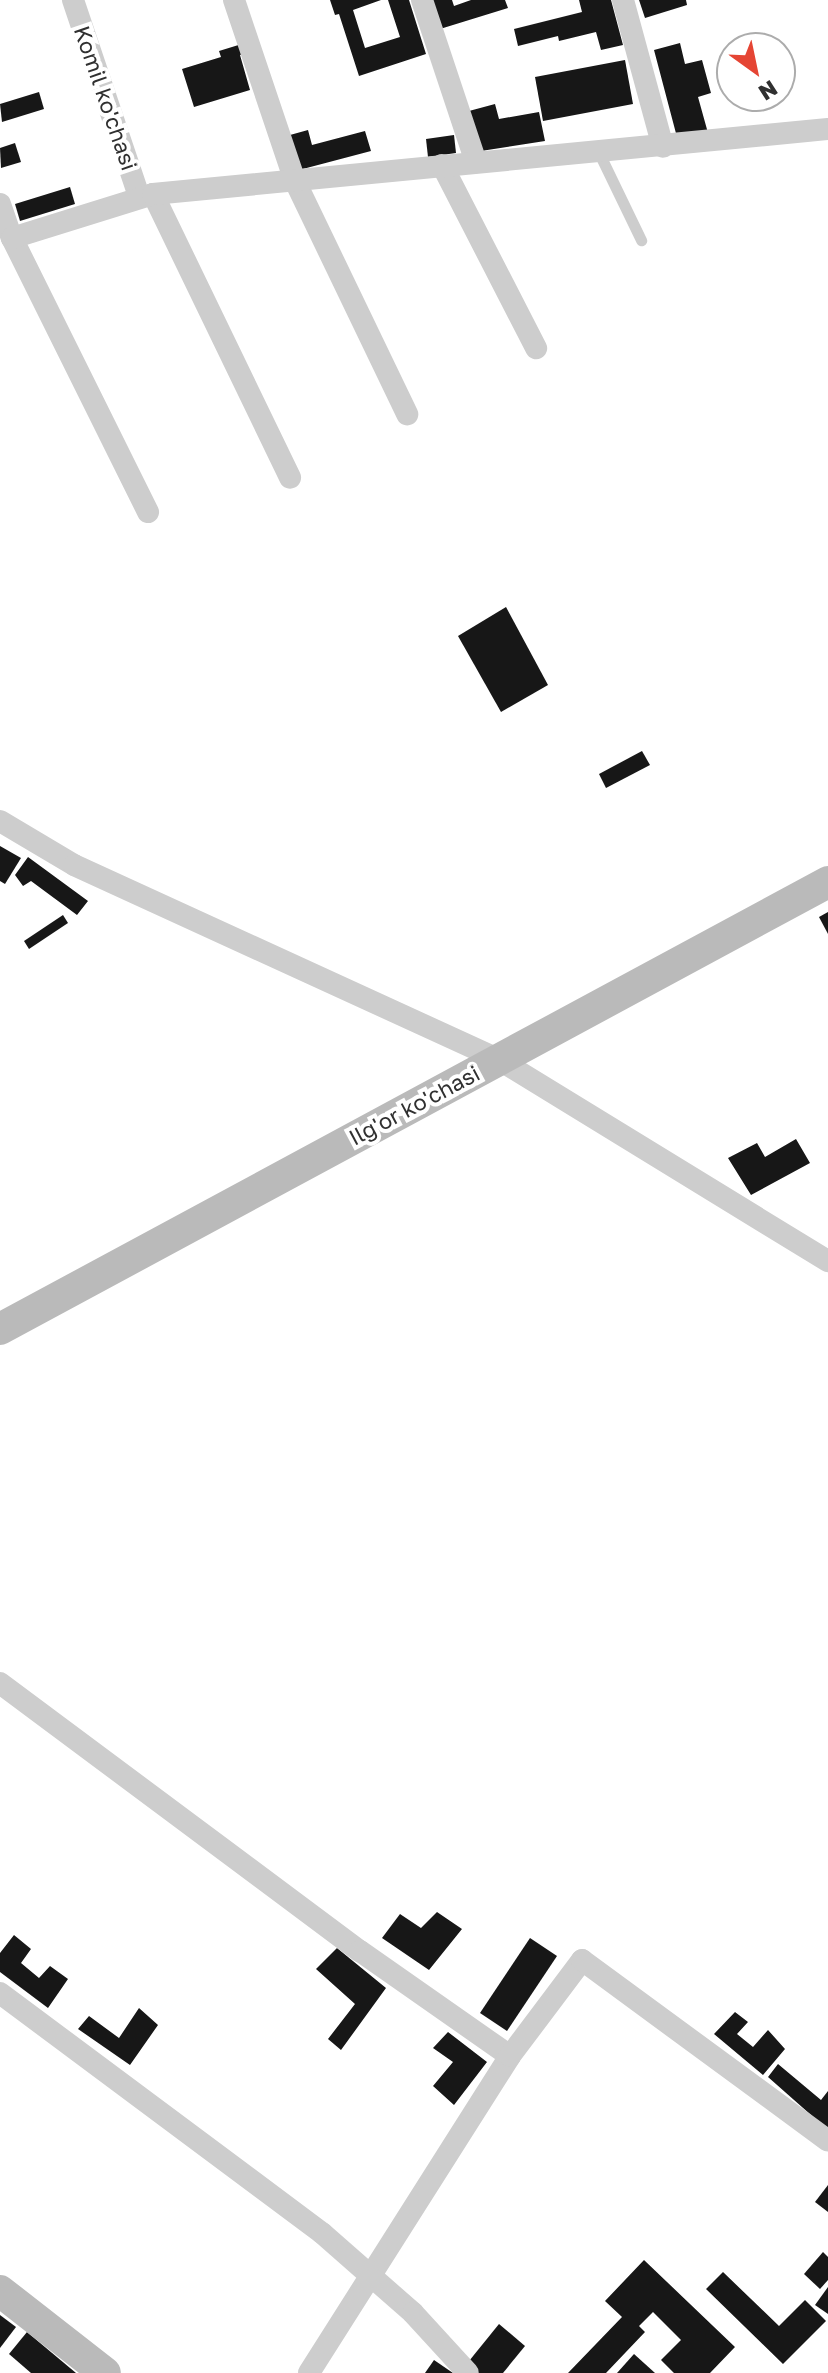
<!DOCTYPE html>
<html>
<head>
<meta charset="utf-8">
<style>
	body { margin:0 }
	#map { position:relative; width:828px; height:2373px; overflow:hidden; background:#fff; font-family:"Golos Text",sans-serif }
	div>[style] { position:absolute }
	.building>* { inset:0; background:#171717 }
	.lane>* { height:11px; margin:-5.5px; padding:0 5.5px; transform-origin:5.5px; border-radius:5.5px; background:#cdcdcd }
	.street>* { height:22px; margin:-11px; padding:0 11px; transform-origin:11px; border-radius:11px; background:#cdcdcd }
	.secondary>* { height:32px; margin:-16px; padding:0 16px; transform-origin:16px; border-radius:16px; background:#bababa }
	span { translate:-50% -50%; white-space:nowrap; text-align:center; line-height:1.15; -webkit-text-stroke:8px #fff; paint-order:stroke }
	.street-label { font-size:22px; color:#303030 }
	.north { position:absolute; left:716px; top:32px; width:80px; height:80px; box-sizing:border-box; background:#fff; border:2px solid #acacac; border-radius:50%; rotate:147deg; font-size:22px; font-weight:700; line-height:32px; text-align:center; color:#303030 }
	.north::after { content:''; display:block; margin:auto; width:28px; height:36px; background:#e54534; clip-path:polygon(50% 0,100% 100%,50% 72%,0 100%) }
</style>
</head>
<body>
<div id="map">
	<div class="building">
		<div style="clip-path:polygon(330px 0,381px 0,353px 10px,365px 48px,400px 37px,388px 0,409px 0,426px 54px,359px 76px,339px 14px,335px 15px)"></div>
		<div style="clip-path:polygon(431px 0,452px 0,454px 6px,471px 0,505px 0,508px 8px,440px 29px)"></div>
		<div style="clip-path:polygon(579px 0,611px 0,623px 45px,601px 50px,596px 32px,559px 41px,558px 36px,518px 46px,514px 29px,582px 12px)"></div>
		<div style="clip-path:polygon(639px 0,686px 0,687px 5px,645px 18px)"></div>
		<div style="clip-path:polygon(245px 43px,248px 53px,240px 55px,250px 90px,194px 107px,182px 69px,221px 57px,219px 51px)"></div>
		<div style="clip-path:polygon(680px 43px,685px 64px,702px 60px,711px 93px,698px 97px,708px 133px,678px 141px,654px 50px)"></div>
		<div style="clip-path:polygon(625px 60px,633px 104px,543px 121px,535px 77px)"></div>
		<div style="clip-path:polygon(39px 92px,44px 109px,2px 122px,0 104px)"></div>
		<div style="clip-path:polygon(495px 104px,499px 119px,539px 112px,545px 141px,481px 151px,469px 111px)"></div>
		<div style="clip-path:polygon(308px 130px,312px 145px,365px 131px,371px 151px,299px 170px,290px 135px)"></div>
		<div style="clip-path:polygon(454px 135px,456px 153px,428px 157px,426px 139px)"></div>
		<div style="clip-path:polygon(15px 143px,21px 162px,1px 168px,0 148px)"></div>
		<div style="clip-path:polygon(70px 187px,75px 204px,20px 221px,15px 204px)"></div>
		<div style="clip-path:polygon(506px 607px,548px 685px,501px 712px,458px 636px)"></div>
		<div style="clip-path:polygon(642px 751px,650px 765px,606px 788px,599px 774px)"></div>
		<div style="clip-path:polygon(0 846px,21px 858px,5px 884px,0 881px)"></div>
		<div style="clip-path:polygon(28px 857px,88px 901px,77px 915px,31px 881px,23px 886px,15px 875px)"></div>
		<div style="clip-path:polygon(828px 912px,828px 934px,819px 917px)"></div>
		<div style="clip-path:polygon(63px 915px,68px 923px,29px 949px,24px 941px)"></div>
		<div style="clip-path:polygon(796px 1139px,810px 1163px,751px 1195px,728px 1158px,757px 1143px,765px 1157px)"></div>
		<div style="clip-path:polygon(437px 1912px,462px 1929px,429px 1970px,382px 1938px,400px 1914px,421px 1928px)"></div>
		<div style="clip-path:polygon(14px 1935px,31px 1949px,21px 1963px,39px 1978px,50px 1966px,68px 1979px,48px 2008px,0 1972px,0 1953px)"></div>
		<div style="clip-path:polygon(530px 1938px,557px 1956px,507px 2031px,480px 2013px)"></div>
		<div style="clip-path:polygon(337px 1948px,386px 1988px,341px 2050px,328px 2039px,355px 2004px,316px 1969px)"></div>
		<div style="clip-path:polygon(139px 2008px,158px 2025px,130px 2065px,78px 2029px,89px 2016px,119px 2038px)"></div>
		<div style="clip-path:polygon(735px 2012px,748px 2022px,737px 2034px,753px 2047px,768px 2030px,785px 2049px,763px 2075px,714px 2034px)"></div>
		<div style="clip-path:polygon(448px 2032px,487px 2062px,454px 2105px,433px 2086px,453px 2062px,433px 2048px)"></div>
		<div style="clip-path:polygon(778px 2064px,821px 2100px,828px 2091px,828px 2130px,768px 2077px)"></div>
		<div style="clip-path:polygon(828px 2185px,828px 2212px,815px 2202px)"></div>
		<div style="clip-path:polygon(823px 2252px,828px 2257px,828px 2280px,820px 2289px,804px 2274px)"></div>
		<div style="clip-path:polygon(644px 2260px,735px 2347px,710px 2373px,674px 2373px,661px 2360px,681px 2340px,653px 2312px,639px 2326px,645px 2332px,606px 2373px,568px 2373px,622px 2317px,605px 2301px)"></div>
		<div style="clip-path:polygon(723px 2272px,779px 2326px,805px 2300px,826px 2321px,783px 2364px,706px 2289px)"></div>
		<div style="clip-path:polygon(828px 2287px,828px 2314px,815px 2305px)"></div>
		<div style="clip-path:polygon(0 2315px,16px 2327px,0 2348px)"></div>
		<div style="clip-path:polygon(499px 2324px,525px 2346px,503px 2373px,473px 2373px,465px 2366px)"></div>
		<div style="clip-path:polygon(27px 2332px,76px 2373px,31px 2373px,9px 2354px)"></div>
		<div style="clip-path:polygon(634px 2354px,655px 2373px,617px 2373px)"></div>
		<div style="clip-path:polygon(434px 2360px,453px 2373px,425px 2373px)"></div>
	</div>
	<div class="lane">
		<div style="left:599px;top:153px;width:97px;rotate:64.2deg"></div>
	</div>
	<div class="street">
		<div style="left:73px;top:0;width:207px;rotate:71.4deg"></div>
		<div style="left:234px;top:0;width:191px;rotate:71.4deg"></div>
		<div style="left:295px;top:181px;width:259px;rotate:64.3deg"></div>
		<div style="left:422px;top:0;width:171px;rotate:71.6deg"></div>
		<div style="left:623px;top:0;width:152px;rotate:74.8deg"></div>
		<div style="left:442px;top:165px;width:206px;rotate:62.8deg"></div>
		<div style="left:153px;top:194px;width:315px;rotate:64.2deg"></div>
		<div style="left:0;top:204px;width:36px;rotate:71deg"></div>
		<div style="left:12px;top:238px;width:306px;rotate:63.6deg"></div>
		<div style="left:12px;top:238px;width:148px;rotate:-17.3deg"></div>
		<div style="left:153px;top:194px;width:678px;rotate:-5.5deg"></div>
		<div style="left:0;top:821px;width:86px;rotate:30.7deg"></div>
		<div style="left:74px;top:865px;width:466px;rotate:24.6deg"></div>
		<div style="left:498px;top:1059px;width:387px;rotate:31.5deg"></div>
		<div style="left:0;top:1683px;width:449px;rotate:36.7deg"></div>
		<div style="left:360px;top:1951px;width:183px;rotate:35deg"></div>
		<div style="left:510px;top:2056px;width:375px;rotate:122.4deg"></div>
		<div style="left:0;top:1993px;width:402px;rotate:36.7deg"></div>
		<div style="left:322px;top:2233px;width:121px;rotate:41.3deg"></div>
		<div style="left:413px;top:2313px;width:81px;rotate:47.5deg"></div>
		<div style="left:510px;top:2056px;width:120px;rotate:-53.1deg"></div>
		<div style="left:582px;top:1960px;width:305px;rotate:36.3deg"></div>
	</div>
	<div class="secondary">
		<div style="left:0;top:1329px;width:941px;rotate:-28.36deg"></div>
		<div style="left:0;top:2291px;width:133px;rotate:38deg"></div>
	</div>
	<div class="street-label">
		<span style="left:106px;top:98px;rotate:71deg">Komil ko'chasi</span>
		<span style="left:414px;top:1105px;rotate:-28deg">Ilg'or ko'chasi</span>
	</div>
	<div class="north">N</div>
</div>
</body>
</html>
